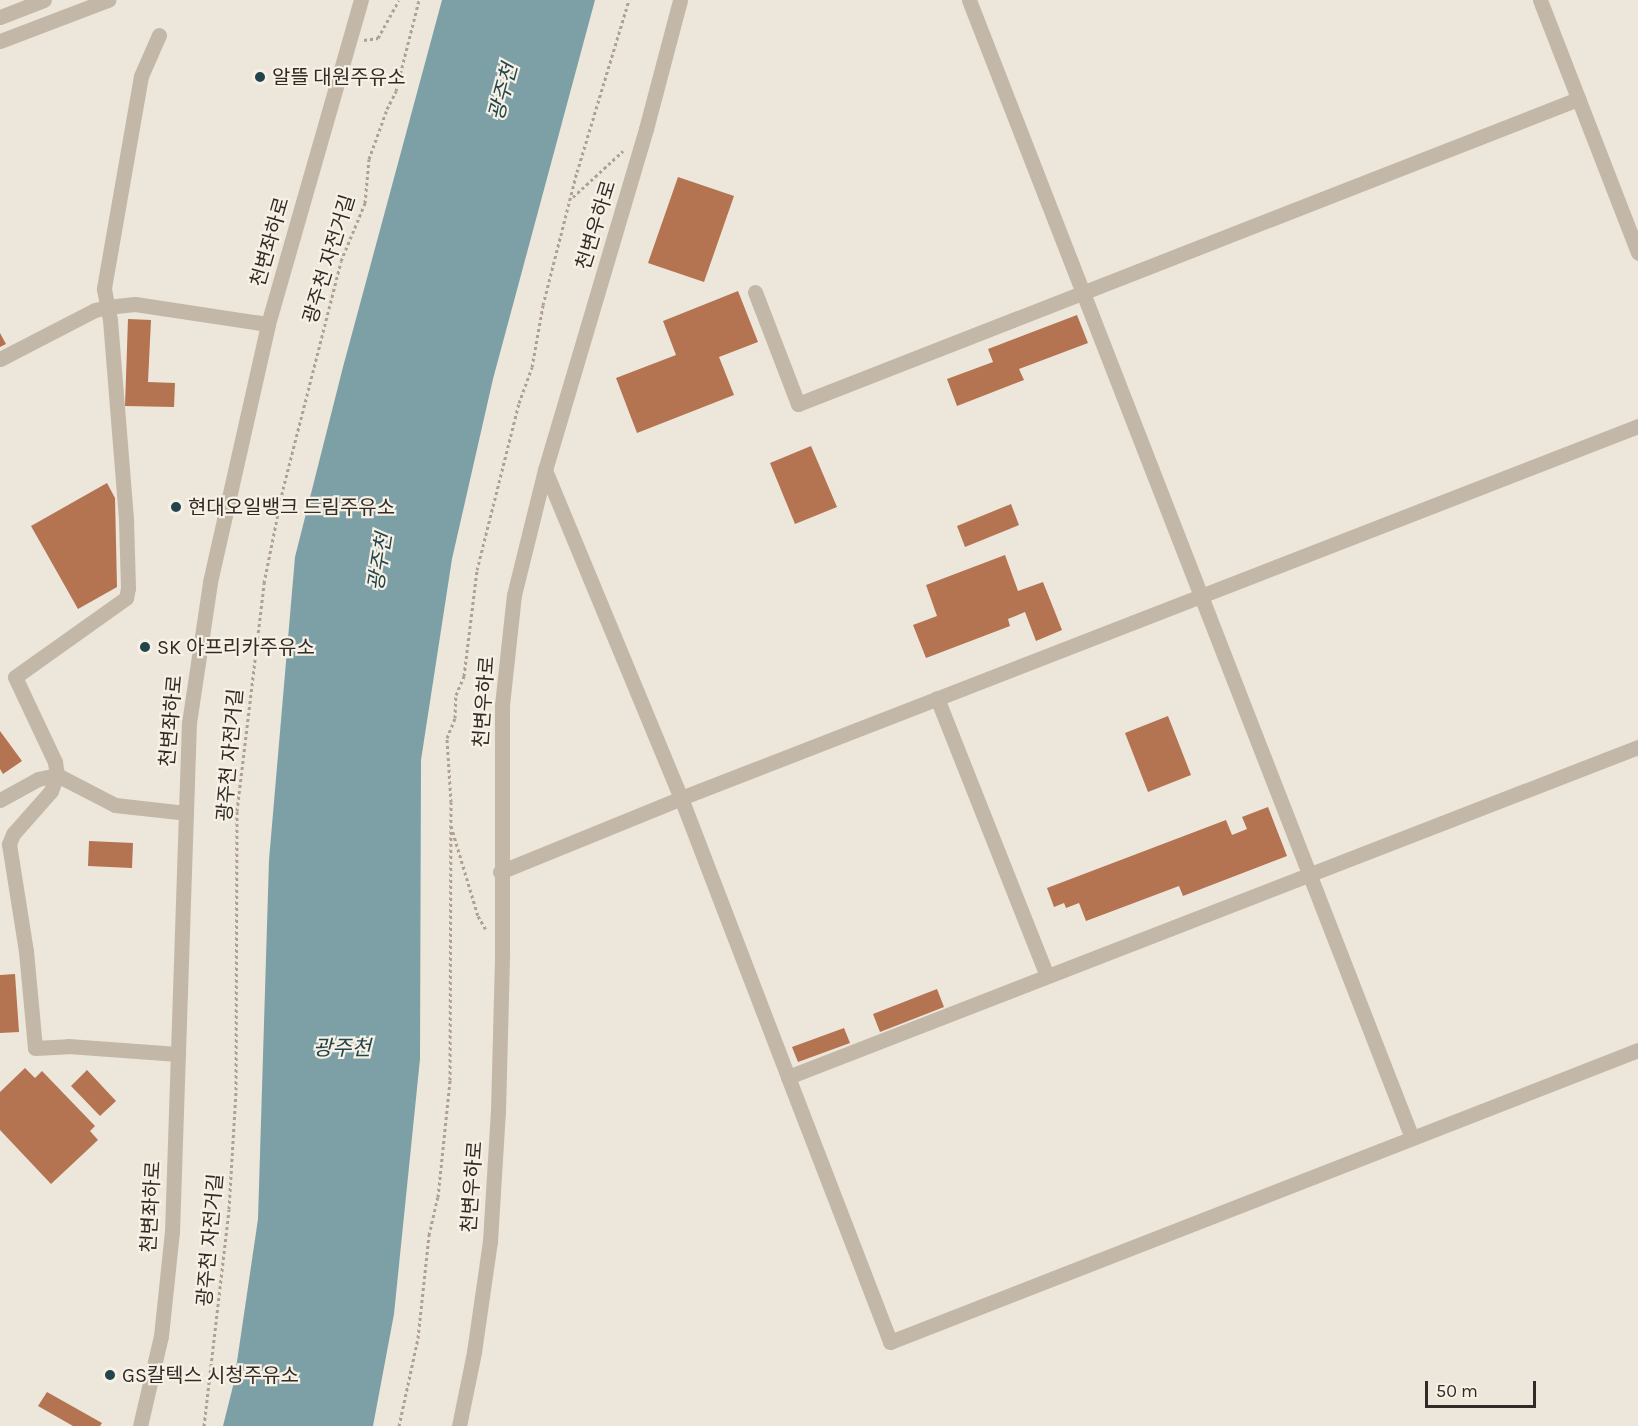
<!DOCTYPE html>
<html>
<head>
<meta charset="utf-8">
<style>
	body { margin:0 }
	#map { position:relative; width:1638px; height:1426px; overflow:hidden; background:#ede6da; font-family:Karla,"Noto Sans KR",sans-serif }
	div>[style] { position:absolute }
	.water>* { inset:0; background:#7da0a6 }
	.building>* { inset:0; background:#b47351 }
	.path>* { height:3px; margin-top:-1.5px; transform-origin:0; background:repeating-linear-gradient(90deg,#afa192 0 3px,transparent 0 6px) }
	.minor>* { height:15px; margin:-7.5px; padding:0 7.5px; transform-origin:7.5px; border-radius:7.5px; background:#c3b7a8 }
	.dots>* { width:16px; height:16px; translate:-50% -50%; box-sizing:border-box; border:3px solid #f6f0e5; border-radius:50% }
	span { translate:-50% -50%; white-space:nowrap; text-align:center; line-height:1.15; -webkit-text-stroke:4.5px #f6f0e5; paint-order:stroke }
	.poi-label { font-size:20px; color:#312b27 }
	.left { translate:0 -50%; text-align:left }
	.street-label { font-size:20px; color:#312b27 }
	.water-label { font-size:21px; color:#22454c; font-style:italic }
	.scale { position:absolute; left:1425px; top:1381px; width:111px; height:27px; box-sizing:border-box; border:3px solid #312b27; border-top:0; padding-left:8px; font-size:18px; line-height:21px; white-space:nowrap; color:#312b27; -webkit-text-stroke:4px #f6f0e5; paint-order:stroke }
</style>
</head>
<body>
<div id="map">
	<div class="water">
		<div style="clip-path:polygon(442px 0,595px 0,493px 379px,452px 559px,421px 760px,420px 1059px,394px 1314px,373px 1426px,223px 1426px,234px 1382px,258px 1219px,269px 860px,295px 557px,343px 367px)"></div>
	</div>
	<div class="building">
		<div style="clip-path:polygon(678px 177px,734px 196px,704px 282px,648px 263px)"></div>
		<div style="clip-path:polygon(738px 291px,758px 342px,719px 357px,734px 395px,637px 433px,616px 378px,676px 355px,663px 321px)"></div>
		<div style="clip-path:polygon(1077px 315px,1088px 343px,1019px 369px,1024px 380px,957px 406px,947px 379px,993px 362px,988px 349px)"></div>
		<div style="clip-path:polygon(128px 319px,151px 320px,148px 382px,175px 383px,174px 407px,125px 406px)"></div>
		<div style="clip-path:polygon(0 333px,6px 344px,0 347px)"></div>
		<div style="clip-path:polygon(811px 446px,837px 507px,795px 524px,770px 463px)"></div>
		<div style="clip-path:polygon(107px 483px,115px 498px,117px 587px,78px 609px,31px 526px)"></div>
		<div style="clip-path:polygon(1011px 504px,1019px 525px,965px 547px,957px 526px)"></div>
		<div style="clip-path:polygon(1005px 555px,1018px 591px,1043px 582px,1062px 630px,1036px 641px,1025px 612px,1008px 619px,1010px 626px,926px 658px,913px 625px,937px 616px,926px 585px)"></div>
		<div style="clip-path:polygon(1168px 716px,1191px 775px,1148px 792px,1125px 733px)"></div>
		<div style="clip-path:polygon(0 731px,22px 761px,3px 774px,0 769px)"></div>
		<div style="clip-path:polygon(1268px 807px,1287px 856px,1183px 896px,1179px 886px,1086px 921px,1079px 903px,1066px 908px,1064px 903px,1054px 907px,1047px 888px,1226px 820px,1232px 835px,1247px 829px,1242px 817px)"></div>
		<div style="clip-path:polygon(89px 841px,133px 843px,132px 868px,88px 866px)"></div>
		<div style="clip-path:polygon(15px 974px,19px 1032px,0 1033px,0 975px)"></div>
		<div style="clip-path:polygon(937px 989px,944px 1007px,880px 1032px,873px 1014px)"></div>
		<div style="clip-path:polygon(844px 1028px,850px 1043px,798px 1062px,792px 1047px)"></div>
		<div style="clip-path:polygon(25px 1068px,35px 1078px,42px 1071px,95px 1126px,90px 1131px,98px 1140px,51px 1184px,0 1130px,0 1092px)"></div>
		<div style="clip-path:polygon(87px 1070px,116px 1101px,100px 1116px,71px 1086px)"></div>
		<div style="clip-path:polygon(47px 1392px,102px 1423px,100px 1426px,73px 1426px,38px 1406px)"></div>
	</div>
	<div class="path">
		<div style="left:364px;top:40px;width:14px;rotate:-8deg"></div>
		<div style="left:378px;top:38px;width:43px;rotate:-61.1deg"></div>
		<div style="left:573px;top:197px;width:68px;rotate:-42.6deg"></div>
		<div style="left:451px;top:826px;width:94px;rotate:73.3deg"></div>
		<div style="left:478px;top:916px;width:16px;rotate:60deg"></div>
		<div style="left:204px;top:1426px;width:218px;rotate:-83.4deg"></div>
		<div style="left:229px;top:1209px;width:119px;rotate:-86.6deg"></div>
		<div style="left:236px;top:1090px;width:279px;rotate:-89.8deg"></div>
		<div style="left:237px;top:811px;width:230px;rotate:-83.2deg"></div>
		<div style="left:264px;top:583px;width:96px;rotate:-78.6deg"></div>
		<div style="left:283px;top:489px;width:235px;rotate:-75.7deg"></div>
		<div style="left:341px;top:261px;width:63px;rotate:-67.5deg"></div>
		<div style="left:365px;top:203px;width:44px;rotate:-84.8deg"></div>
		<div style="left:369px;top:159px;width:53px;rotate:-70.2deg"></div>
		<div style="left:387px;top:109px;width:20px;rotate:-63deg"></div>
		<div style="left:396px;top:91px;width:94px;rotate:-75.8deg"></div>
		<div style="left:399px;top:1426px;width:90px;rotate:-77.8deg"></div>
		<div style="left:418px;top:1338px;width:104px;rotate:-83.9deg"></div>
		<div style="left:429px;top:1235px;width:39px;rotate:-77deg"></div>
		<div style="left:438px;top:1197px;width:118px;rotate:-84.1deg"></div>
		<div style="left:450px;top:1080px;width:278px;rotate:-89.8deg"></div>
		<div style="left:451px;top:802px;width:64px;rotate:-93.6deg"></div>
		<div style="left:447px;top:738px;width:22px;rotate:-68deg"></div>
		<div style="left:455px;top:718px;width:23px;rotate:-88deg"></div>
		<div style="left:456px;top:695px;width:21px;rotate:-67deg"></div>
		<div style="left:464px;top:676px;width:107px;rotate:-83deg"></div>
		<div style="left:477px;top:570px;width:172px;rotate:-75.9deg"></div>
		<div style="left:519px;top:403px;width:38px;rotate:-70deg"></div>
		<div style="left:532px;top:367px;width:63px;rotate:-79.9deg"></div>
		<div style="left:543px;top:305px;width:137px;rotate:-75.7deg"></div>
		<div style="left:577px;top:172px;width:180px;rotate:-73.2deg"></div>
	</div>
	<div class="minor">
		<div style="left:969px;top:0;width:1221px;rotate:68.73deg"></div>
		<div style="left:1540px;top:0;width:271px;rotate:68.8deg"></div>
		<div style="left:0;top:17px;width:47px;rotate:-21.1deg"></div>
		<div style="left:159px;top:35px;width:45px;rotate:113.7deg"></div>
		<div style="left:141px;top:76px;width:216px;rotate:99.9deg"></div>
		<div style="left:104px;top:289px;width:32px;rotate:79deg"></div>
		<div style="left:110px;top:320px;width:201px;rotate:85.4deg"></div>
		<div style="left:126px;top:520px;width:68px;rotate:88.3deg"></div>
		<div style="left:128px;top:588px;width:10px;rotate:101deg"></div>
		<div style="left:126px;top:598px;width:136px;rotate:144.6deg"></div>
		<div style="left:15px;top:677px;width:94px;rotate:64.8deg"></div>
		<div style="left:55px;top:762px;width:13px;rotate:81deg"></div>
		<div style="left:57px;top:775px;width:17px;rotate:111deg"></div>
		<div style="left:51px;top:791px;width:57px;rotate:131.5deg"></div>
		<div style="left:13px;top:834px;width:11px;rotate:112deg"></div>
		<div style="left:9px;top:844px;width:108px;rotate:81deg"></div>
		<div style="left:26px;top:951px;width:97px;rotate:84.7deg"></div>
		<div style="left:35px;top:1048px;width:33px;rotate:-3deg"></div>
		<div style="left:68px;top:1046px;width:110px;rotate:4.2deg"></div>
		<div style="left:0;top:41px;width:116px;rotate:-20.8deg"></div>
		<div style="left:755px;top:292px;width:120px;rotate:69deg"></div>
		<div style="left:798px;top:404px;width:838px;rotate:-21.36deg"></div>
		<div style="left:0;top:359px;width:107px;rotate:-27.3deg"></div>
		<div style="left:95px;top:310px;width:12px;rotate:-14deg"></div>
		<div style="left:107px;top:307px;width:28px;rotate:-6deg"></div>
		<div style="left:135px;top:304px;width:134px;rotate:8.6deg"></div>
		<div style="left:545px;top:470px;width:355px;rotate:67.5deg"></div>
		<div style="left:681px;top:798px;width:299px;rotate:69deg"></div>
		<div style="left:788px;top:1077px;width:912px;rotate:-21.22deg"></div>
		<div style="left:937px;top:698px;width:299px;rotate:68.4deg"></div>
		<div style="left:0;top:800px;width:43px;rotate:-28.9deg"></div>
		<div style="left:38px;top:779px;width:19px;rotate:-12deg"></div>
		<div style="left:57px;top:775px;width:65px;rotate:27.3deg"></div>
		<div style="left:115px;top:805px;width:71px;rotate:6.4deg"></div>
		<div style="left:500px;top:872px;width:196px;rotate:-22.2deg"></div>
		<div style="left:681px;top:798px;width:1027px;rotate:-21.24deg"></div>
		<div style="left:788px;top:1077px;width:284px;rotate:68.9deg"></div>
		<div style="left:890px;top:1342px;width:803px;rotate:-21.32deg"></div>
		<div style="left:140px;top:1426px;width:92px;rotate:-76.9deg"></div>
		<div style="left:161px;top:1336px;width:105px;rotate:-84deg"></div>
		<div style="left:172px;top:1232px;width:509px;rotate:-88.09deg"></div>
		<div style="left:189px;top:723px;width:143px;rotate:-81.5deg"></div>
		<div style="left:210px;top:582px;width:264px;rotate:-77.3deg"></div>
		<div style="left:268px;top:324px;width:337px;rotate:-74deg"></div>
		<div style="left:459px;top:1426px;width:76px;rotate:-78.5deg"></div>
		<div style="left:474px;top:1352px;width:112px;rotate:-81.8deg"></div>
		<div style="left:490px;top:1241px;width:130px;rotate:-86.5deg"></div>
		<div style="left:498px;top:1111px;width:156px;rotate:-88.5deg"></div>
		<div style="left:502px;top:955px;width:250px;rotate:-90deg"></div>
		<div style="left:502px;top:705px;width:111px;rotate:-83.8deg"></div>
		<div style="left:514px;top:595px;width:129px;rotate:-76.1deg"></div>
		<div style="left:545px;top:470px;width:356px;rotate:-73.5deg"></div>
		<div style="left:646px;top:129px;width:133px;rotate:-75.2deg"></div>
	</div>
	<div class="dots">
		<div style="left:260px;top:77px;background:#22454c"></div>
		<div style="left:176px;top:507px;background:#22454c"></div>
		<div style="left:145px;top:647px;background:#22454c"></div>
		<div style="left:110px;top:1375px;background:#22454c"></div>
	</div>
	<div class="poi-label">
		<span class="left" style="left:272px;top:77px">알뜰 대원주유소</span>
		<span class="left" style="left:188px;top:507px">현대오일뱅크 드림주유소</span>
		<span class="left" style="left:157px;top:647px">SK 아프리카주유소</span>
		<span class="left" style="left:122px;top:1375px">GS칼텍스 시청주유소</span>
	</div>
	<div class="street-label">
		<span style="left:596px;top:225px;rotate:-73deg">천변우하로</span>
		<span style="left:270px;top:242px;rotate:-74deg">천변좌하로</span>
		<span style="left:329px;top:259px;rotate:-73deg">광주천 자전거길</span>
		<span style="left:484px;top:702px;rotate:-86deg">천변우하로</span>
		<span style="left:171px;top:721px;rotate:-85deg">천변좌하로</span>
		<span style="left:230px;top:755px;rotate:-85deg">광주천 자전거길</span>
		<span style="left:472px;top:1187px;rotate:-86deg">천변우하로</span>
		<span style="left:151px;top:1207px;rotate:-87deg">천변좌하로</span>
		<span style="left:210px;top:1240px;rotate:-85deg">광주천 자전거길</span>
	</div>
	<div class="water-label">
		<span style="left:503px;top:92px;rotate:-75deg">광주천</span>
		<span style="left:380px;top:562px;rotate:-81deg">광주천</span>
		<span style="left:342px;top:1048px">광주천</span>
	</div>
	<div class="scale">50 m</div>
</div>
</body>
</html>
